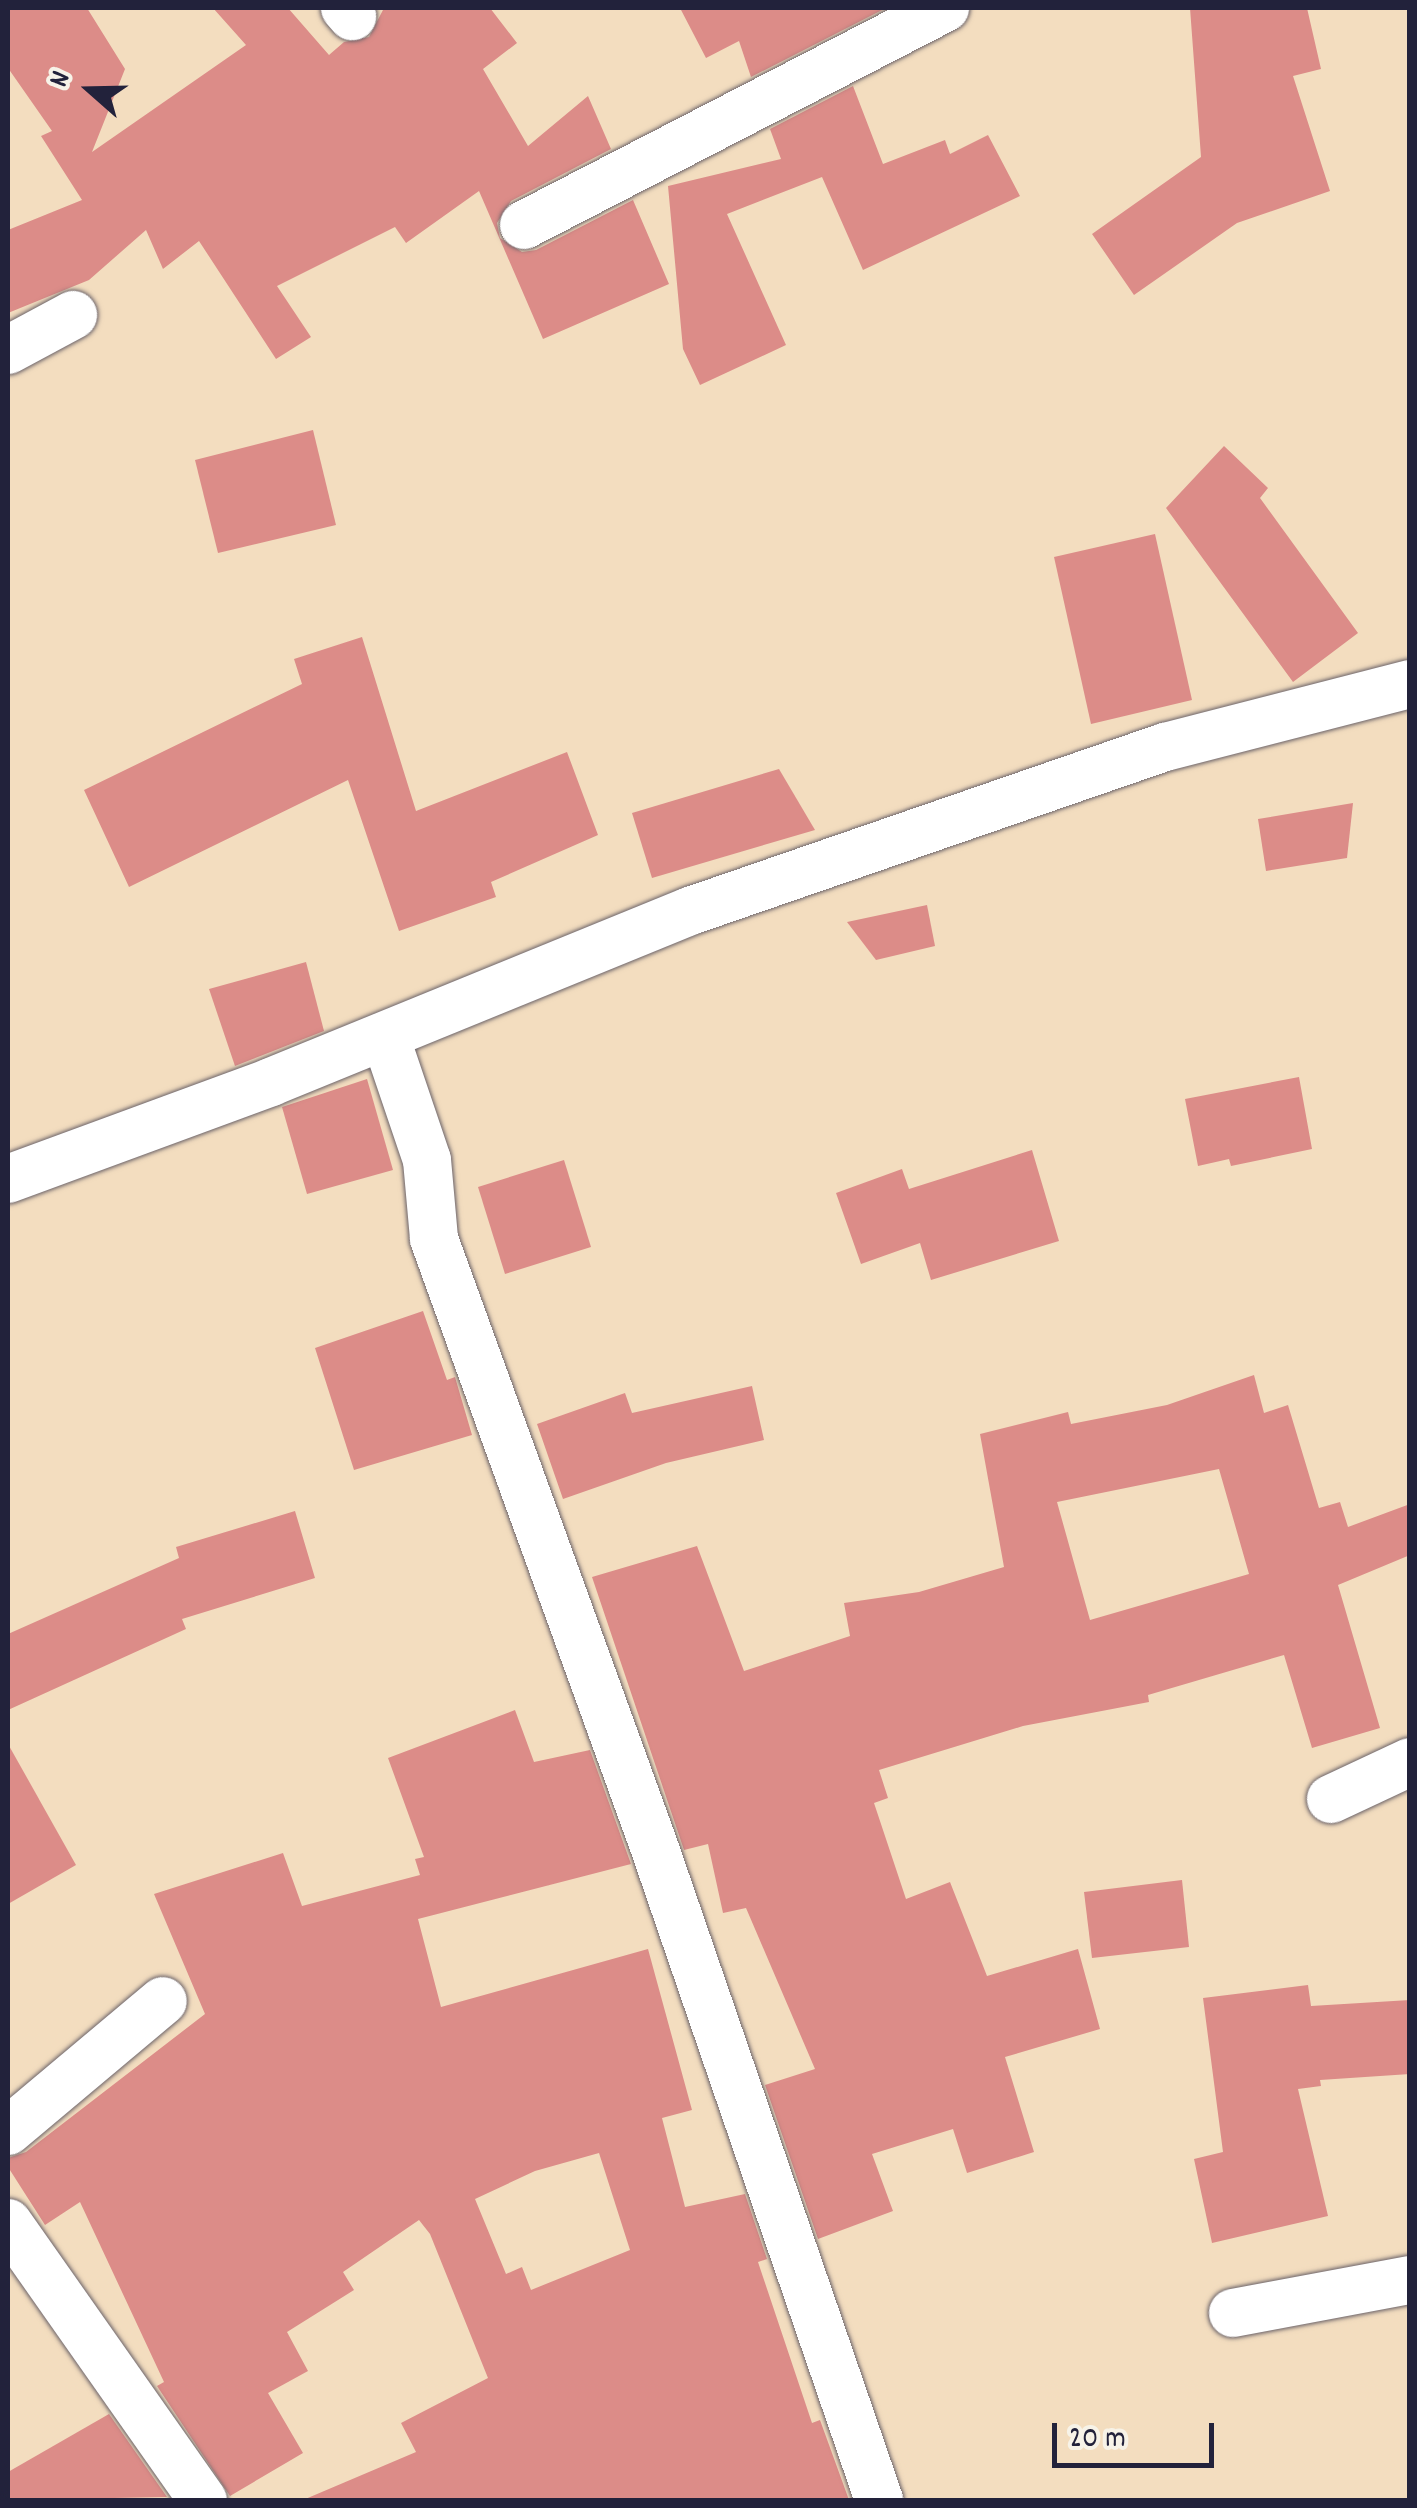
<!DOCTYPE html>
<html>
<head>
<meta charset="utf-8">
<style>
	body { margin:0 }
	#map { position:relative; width:1417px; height:2508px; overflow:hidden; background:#f3ddbf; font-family:Dekko,sans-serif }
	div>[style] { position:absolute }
	.building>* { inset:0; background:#dc8c88 }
	.roads { filter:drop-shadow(0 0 2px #6b6369) drop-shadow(0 0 2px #6b6369) }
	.minor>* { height:48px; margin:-24px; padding:0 24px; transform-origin:24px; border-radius:24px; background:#fff }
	span { translate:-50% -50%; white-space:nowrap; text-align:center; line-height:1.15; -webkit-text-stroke:8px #f7f3e8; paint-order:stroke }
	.frame { position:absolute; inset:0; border:10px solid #22223b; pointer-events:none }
	.north { position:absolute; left:40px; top:40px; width:100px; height:100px; -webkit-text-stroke:8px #f7f3e8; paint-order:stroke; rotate:290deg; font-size:28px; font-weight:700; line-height:40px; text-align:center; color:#22223b }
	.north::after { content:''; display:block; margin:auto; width:35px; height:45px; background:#22223b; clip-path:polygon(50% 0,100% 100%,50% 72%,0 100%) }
	.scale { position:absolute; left:1052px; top:2423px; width:162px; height:45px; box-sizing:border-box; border:5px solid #22223b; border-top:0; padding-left:12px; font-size:30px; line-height:35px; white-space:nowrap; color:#22223b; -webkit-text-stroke:8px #f7f3e8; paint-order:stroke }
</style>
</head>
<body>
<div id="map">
	<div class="building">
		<div style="clip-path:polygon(8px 8px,87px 8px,125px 69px,92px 152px,246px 45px,213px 8px,288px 8px,329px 55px,344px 42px,369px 37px,384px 8px,490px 8px,517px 43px,483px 69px,528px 146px,588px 96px,611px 149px,511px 201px,497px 223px,500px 238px,522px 252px,536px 250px,633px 200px,669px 284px,543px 339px,479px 191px,406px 243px,395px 227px,277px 286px,311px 337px,276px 359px,199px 241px,163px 269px,146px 230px,89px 280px,8px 313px,8px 230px,82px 200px,41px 136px,52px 131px,8px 68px)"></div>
		<div style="clip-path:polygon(680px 8px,886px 8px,751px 77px,739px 41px,706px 58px)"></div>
		<div style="clip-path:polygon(1190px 8px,1307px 8px,1321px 69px,1293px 76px,1330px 191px,1237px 223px,1134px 295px,1092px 234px,1201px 157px)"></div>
		<div style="clip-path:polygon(853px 86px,883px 164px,945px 140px,950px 154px,988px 135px,1020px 196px,863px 270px,822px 177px,727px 214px,786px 345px,700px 385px,683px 349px,668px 186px,781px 159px,770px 129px)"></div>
		<div style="clip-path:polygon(313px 430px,336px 525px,218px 553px,195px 460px)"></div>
		<div style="clip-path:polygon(1224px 446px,1268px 488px,1260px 498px,1358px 633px,1293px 682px,1166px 508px)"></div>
		<div style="clip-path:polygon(1155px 534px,1192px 700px,1091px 724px,1054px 557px)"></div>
		<div style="clip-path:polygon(362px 637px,416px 811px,567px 752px,598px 835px,491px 882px,496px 897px,399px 931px,348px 780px,129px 887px,84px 790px,302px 684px,294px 659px)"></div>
		<div style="clip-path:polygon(779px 769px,815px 830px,652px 878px,632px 813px)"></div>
		<div style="clip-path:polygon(1353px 803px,1347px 858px,1266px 871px,1258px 819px)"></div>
		<div style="clip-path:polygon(927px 905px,935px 946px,876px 960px,847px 922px)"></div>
		<div style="clip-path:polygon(306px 962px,324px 1031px,235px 1066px,209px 989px)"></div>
		<div style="clip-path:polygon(1299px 1077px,1312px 1149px,1231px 1166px,1229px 1159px,1198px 1166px,1185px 1099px)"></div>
		<div style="clip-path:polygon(367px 1079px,393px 1170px,307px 1194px,282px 1107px)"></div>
		<div style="clip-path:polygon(1032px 1150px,1059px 1241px,931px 1280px,920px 1243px,861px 1264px,836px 1193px,902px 1169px,909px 1189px)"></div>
		<div style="clip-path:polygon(564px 1160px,591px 1247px,505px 1274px,478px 1187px)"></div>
		<div style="clip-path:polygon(423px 1311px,447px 1380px,455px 1377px,472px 1435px,354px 1470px,315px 1348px)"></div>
		<div style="clip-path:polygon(evenodd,1254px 1375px,1264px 1413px,1288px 1405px,1319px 1508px,1340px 1502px,1348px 1527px,1410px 1504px,1410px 1555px,1338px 1585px,1380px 1728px,1312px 1748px,1284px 1655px,1148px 1695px,1149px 1702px,1023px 1726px,879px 1770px,888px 1798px,874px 1803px,906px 1899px,950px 1882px,987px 1976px,1078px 1949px,1100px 2029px,1005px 2057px,1034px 2152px,967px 2173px,953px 2129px,872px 2154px,893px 2211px,818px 2239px,765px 2085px,815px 2069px,746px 1908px,723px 1913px,708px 1844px,684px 1850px,592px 1577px,697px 1546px,744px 1671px,850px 1636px,844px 1603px,919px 1592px,1004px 1567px,980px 1434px,1068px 1412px,1071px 1424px,1167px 1405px,1254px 1375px,1219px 1469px,1249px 1574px,1090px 1620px,1057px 1502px,1219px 1469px)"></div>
		<div style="clip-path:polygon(752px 1386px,764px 1440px,666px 1463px,563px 1499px,537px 1424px,625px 1393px,632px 1413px)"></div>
		<div style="clip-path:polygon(295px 1511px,315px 1578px,182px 1619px,186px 1629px,8px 1710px,8px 1634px,179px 1558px,176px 1547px)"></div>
		<div style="clip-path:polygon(evenodd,515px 1710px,534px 1762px,590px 1750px,631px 1864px,418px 1919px,441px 2007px,648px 1949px,692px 2110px,662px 2118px,685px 2207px,745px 2194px,767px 2259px,758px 2262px,812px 2423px,820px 2420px,849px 2500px,303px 2500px,416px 2452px,401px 2423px,488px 2378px,430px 2234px,419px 2220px,343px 2272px,354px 2290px,287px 2332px,308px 2371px,268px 2393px,303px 2453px,230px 2496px,157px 2386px,164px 2382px,80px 2202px,45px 2225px,8px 2167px,8px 2158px,26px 2152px,205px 2014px,154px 1894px,283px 1853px,302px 1906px,420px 1875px,415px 1859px,424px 1857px,388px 1758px,515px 1710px,599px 2153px,630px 2250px,531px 2290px,522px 2267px,506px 2274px,475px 2199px,535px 2171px,599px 2153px)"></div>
		<div style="clip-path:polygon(8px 1744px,76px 1865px,8px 1904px)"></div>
		<div style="clip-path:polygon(1182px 1880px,1189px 1947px,1092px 1958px,1084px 1892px)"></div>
		<div style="clip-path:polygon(1308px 1985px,1311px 2006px,1410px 2000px,1410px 2074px,1320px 2080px,1321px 2086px,1298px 2089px,1328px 2216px,1212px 2243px,1194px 2159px,1223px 2152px,1203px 1998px)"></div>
		<div style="clip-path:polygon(109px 2414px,167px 2497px,8px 2500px,8px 2472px)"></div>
	</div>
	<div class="roads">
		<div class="minor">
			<div style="left:345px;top:8px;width:11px;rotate:49deg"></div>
			<div style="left:524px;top:225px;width:474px;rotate:-27.3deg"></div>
			<div style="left:8px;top:350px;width:74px;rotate:-28.3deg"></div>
			<div style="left:385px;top:1036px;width:131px;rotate:71.3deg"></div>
			<div style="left:427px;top:1160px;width:79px;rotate:84.9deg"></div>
			<div style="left:434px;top:1239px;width:646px;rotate:70.08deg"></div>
			<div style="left:654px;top:1846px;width:692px;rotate:71.01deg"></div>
			<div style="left:8px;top:1179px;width:280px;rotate:-20.2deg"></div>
			<div style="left:271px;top:1082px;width:453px;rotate:-22.2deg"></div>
			<div style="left:690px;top:911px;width:503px;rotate:-19.05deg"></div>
			<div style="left:1165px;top:747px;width:253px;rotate:-14.4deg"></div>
			<div style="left:1331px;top:1799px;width:87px;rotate:-25.1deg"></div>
			<div style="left:8px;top:2131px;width:202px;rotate:-40deg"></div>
			<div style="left:8px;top:2223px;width:339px;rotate:54.9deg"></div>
			<div style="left:1233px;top:2313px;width:180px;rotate:-10.6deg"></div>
		</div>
	</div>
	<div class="frame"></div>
	<div class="north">N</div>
	<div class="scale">20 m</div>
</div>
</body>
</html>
